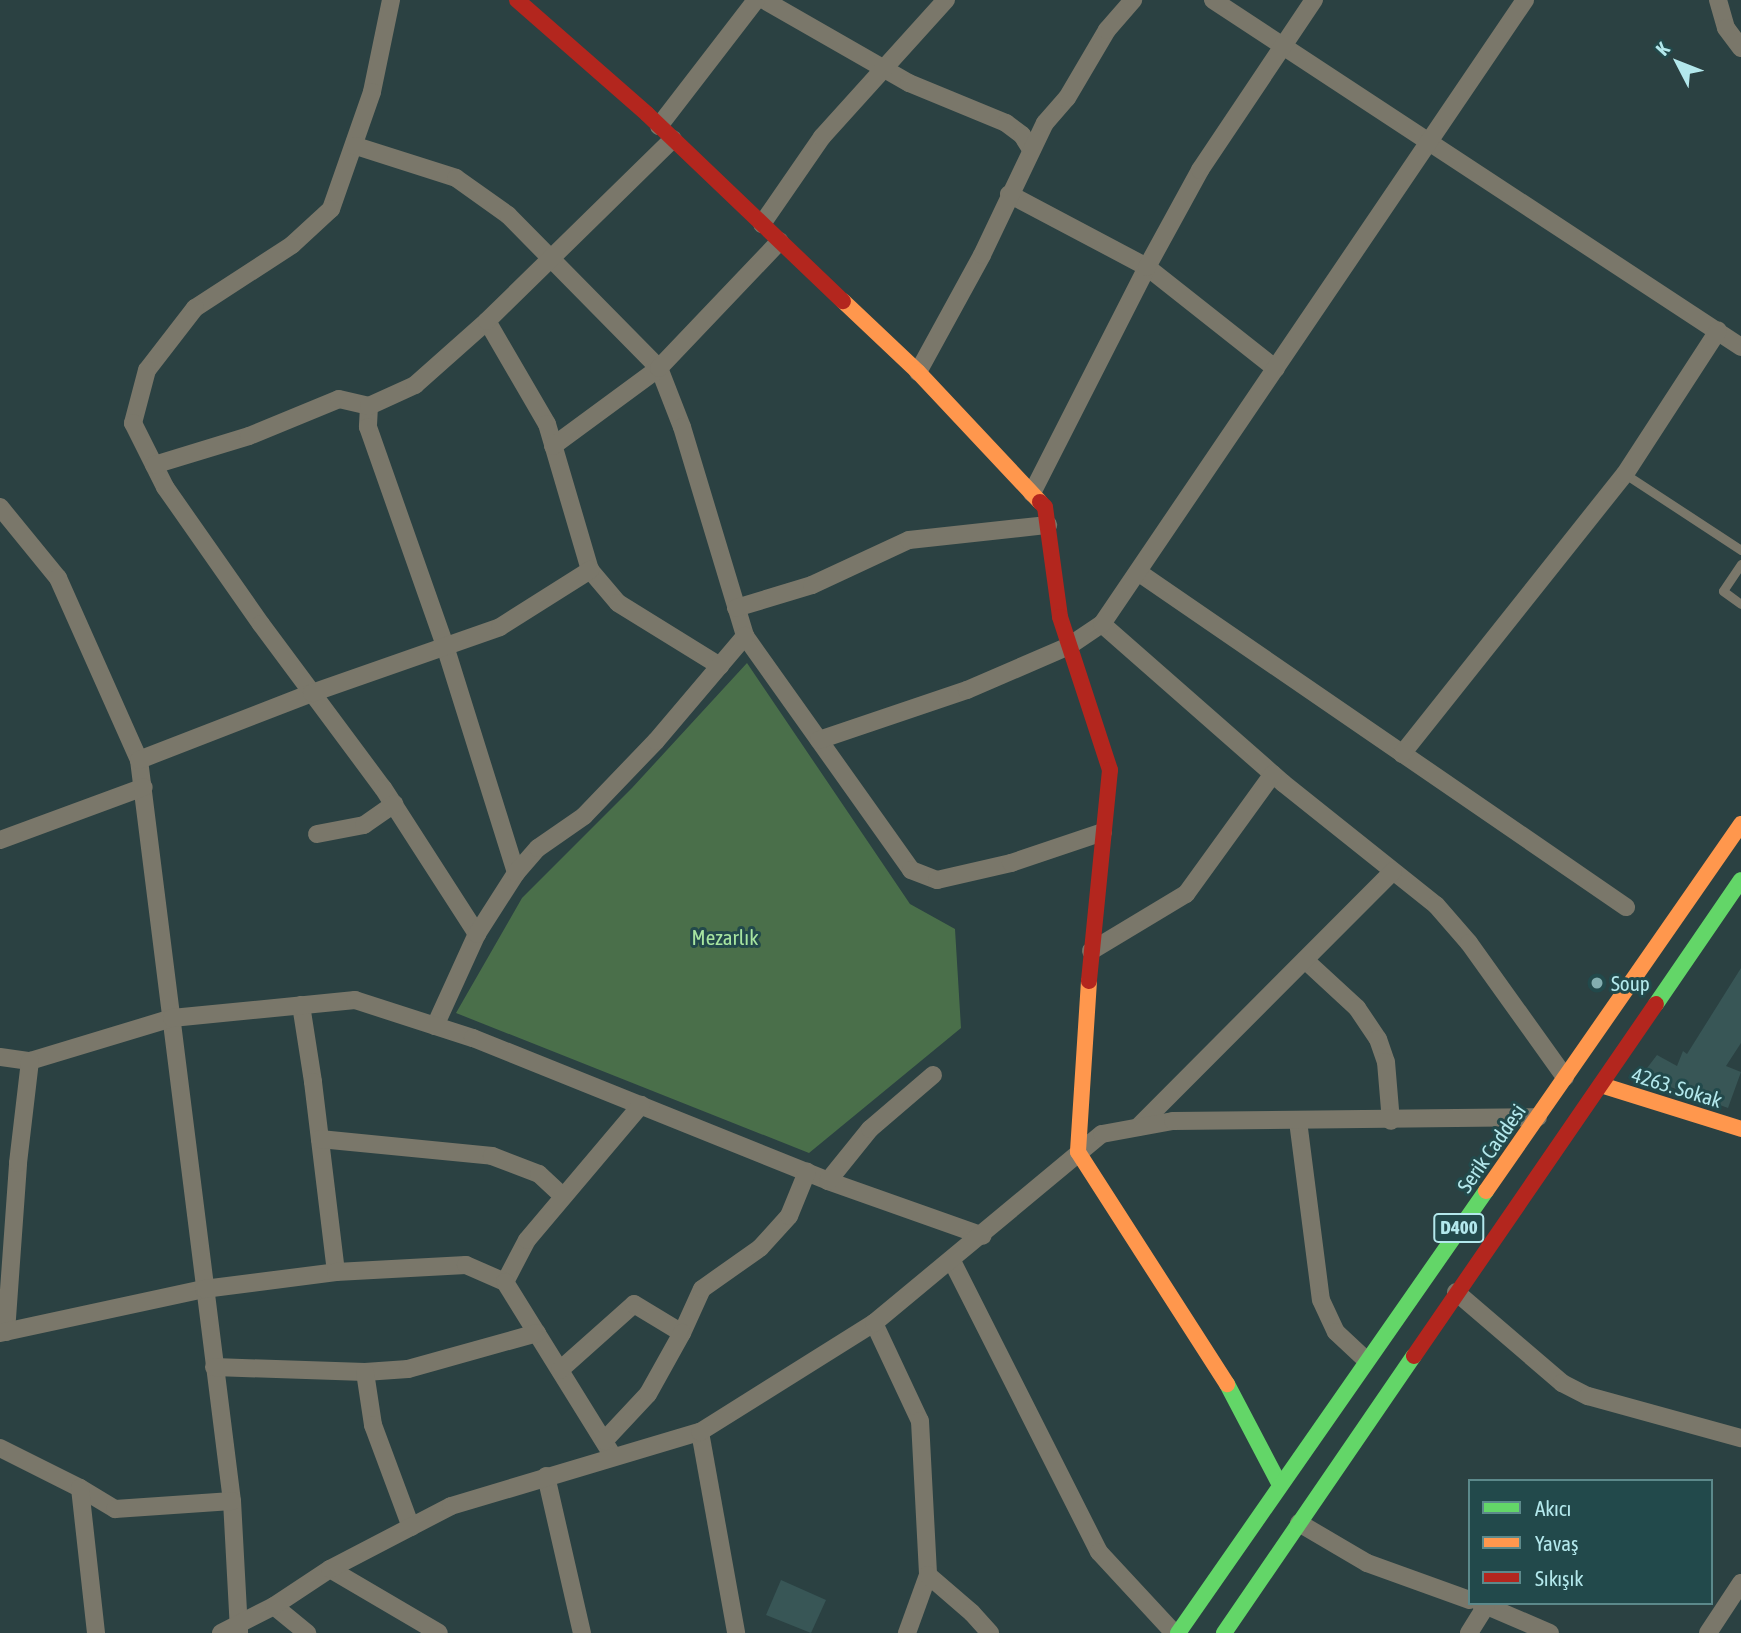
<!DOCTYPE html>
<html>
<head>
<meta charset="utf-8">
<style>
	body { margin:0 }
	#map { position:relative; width:1741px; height:1633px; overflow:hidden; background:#2b4142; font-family:"Asap Condensed",sans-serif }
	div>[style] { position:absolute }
	.green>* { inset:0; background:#4a6f4a }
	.building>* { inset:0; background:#385656 }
	.lane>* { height:9px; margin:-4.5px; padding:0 4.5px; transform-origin:4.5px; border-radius:4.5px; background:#7a776a }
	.street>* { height:18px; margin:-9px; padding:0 9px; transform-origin:9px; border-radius:9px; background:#7a776a }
	.fast>* { height:16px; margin:-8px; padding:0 8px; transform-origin:8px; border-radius:8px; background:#63d668 }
	.slow>* { height:16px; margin:-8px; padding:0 8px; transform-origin:8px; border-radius:8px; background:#ff974d }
	.jam>* { height:16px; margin:-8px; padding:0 8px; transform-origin:8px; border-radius:8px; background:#b3261e }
	.dots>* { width:19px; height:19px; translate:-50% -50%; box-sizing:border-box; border:4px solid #22494b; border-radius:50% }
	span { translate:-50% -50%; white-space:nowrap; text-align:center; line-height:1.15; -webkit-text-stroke:6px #22494b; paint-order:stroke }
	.shield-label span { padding:2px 5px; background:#22494b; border:2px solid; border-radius:5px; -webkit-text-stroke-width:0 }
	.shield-label { font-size:19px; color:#b3e8ec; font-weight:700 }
	.park-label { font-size:21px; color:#a7e5a0 }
	.poi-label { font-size:21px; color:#b3e8ec }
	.left { translate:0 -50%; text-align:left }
	.street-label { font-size:21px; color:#b3e8ec }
	.legend { position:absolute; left:1468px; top:1479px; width:245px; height:126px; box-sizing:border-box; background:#22494b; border:2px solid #5c898b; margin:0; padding:9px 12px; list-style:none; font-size:21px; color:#b3e8ec }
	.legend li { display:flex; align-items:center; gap:14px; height:35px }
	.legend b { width:35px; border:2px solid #5c898b }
	.north { position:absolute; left:1643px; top:28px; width:70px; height:70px; -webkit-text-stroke:5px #22494b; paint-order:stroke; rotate:312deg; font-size:19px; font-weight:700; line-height:28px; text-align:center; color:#b3e8ec }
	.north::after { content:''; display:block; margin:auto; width:24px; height:32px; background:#b3e8ec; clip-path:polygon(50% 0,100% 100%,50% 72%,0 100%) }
</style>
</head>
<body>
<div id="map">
	<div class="green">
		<div style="clip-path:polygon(747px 663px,910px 904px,955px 929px,961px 1028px,809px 1153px,456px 1013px,522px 898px,632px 788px)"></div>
	</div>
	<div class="building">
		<div style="clip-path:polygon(1741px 968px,1741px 1043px,1726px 1066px,1741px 1072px,1728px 1108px,1665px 1085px,1644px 1072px,1657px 1055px,1677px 1066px,1683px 1051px,1687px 1054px)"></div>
		<div style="clip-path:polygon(781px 1580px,826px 1600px,811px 1633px,766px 1615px)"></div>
	</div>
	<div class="lane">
		<div style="left:1625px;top:474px;width:139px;rotate:33.2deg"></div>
		<div style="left:1741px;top:564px;width:32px;rotate:124deg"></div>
		<div style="left:1723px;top:591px;width:22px;rotate:36deg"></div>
	</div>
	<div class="street">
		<div style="left:391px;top:0;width:94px;rotate:101.7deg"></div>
		<div style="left:372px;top:92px;width:124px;rotate:109.3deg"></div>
		<div style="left:331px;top:209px;width:53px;rotate:137.3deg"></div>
		<div style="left:292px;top:245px;width:116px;rotate:147deg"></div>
		<div style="left:195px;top:308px;width:78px;rotate:127.7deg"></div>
		<div style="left:147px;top:370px;width:55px;rotate:104.8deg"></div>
		<div style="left:133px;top:423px;width:72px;rotate:63.4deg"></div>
		<div style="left:165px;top:487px;width:167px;rotate:55deg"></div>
		<div style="left:261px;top:624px;width:204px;rotate:53.4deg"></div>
		<div style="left:383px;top:788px;width:174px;rotate:57.2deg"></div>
		<div style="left:764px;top:0;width:167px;rotate:29.8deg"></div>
		<div style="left:909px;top:83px;width:105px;rotate:22.4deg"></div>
		<div style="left:1006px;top:123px;width:20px;rotate:37deg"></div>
		<div style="left:1022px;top:135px;width:15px;rotate:58deg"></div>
		<div style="left:1213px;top:0;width:632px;rotate:33.31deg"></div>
		<div style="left:1718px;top:0;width:29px;rotate:74deg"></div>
		<div style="left:1726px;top:28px;width:25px;rotate:53deg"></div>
		<div style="left:659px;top:126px;width:159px;rotate:-52.4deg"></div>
		<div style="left:356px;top:146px;width:105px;rotate:17.7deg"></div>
		<div style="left:456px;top:178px;width:64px;rotate:35.4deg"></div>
		<div style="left:508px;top:215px;width:215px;rotate:45.4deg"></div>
		<div style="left:659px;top:368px;width:63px;rotate:68.7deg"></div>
		<div style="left:682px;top:427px;width:218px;rotate:73.2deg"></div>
		<div style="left:745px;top:636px;width:287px;rotate:54.6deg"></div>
		<div style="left:911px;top:870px;width:28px;rotate:21deg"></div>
		<div style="left:937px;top:880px;width:76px;rotate:-12.9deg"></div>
		<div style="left:1011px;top:863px;width:97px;rotate:-18.6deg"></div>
		<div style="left:1009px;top:194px;width:156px;rotate:27.9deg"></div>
		<div style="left:1147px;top:267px;width:164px;rotate:38.3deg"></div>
		<div style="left:762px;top:224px;width:106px;rotate:-55.4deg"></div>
		<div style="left:822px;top:137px;width:185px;rotate:-47.9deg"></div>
		<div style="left:487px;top:321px;width:119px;rotate:59.8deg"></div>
		<div style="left:547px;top:424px;width:152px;rotate:73.6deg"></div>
		<div style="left:590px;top:570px;width:43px;rotate:49.7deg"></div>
		<div style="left:618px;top:603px;width:120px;rotate:31.7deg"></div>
		<div style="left:918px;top:372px;width:133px;rotate:-61.3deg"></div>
		<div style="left:982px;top:255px;width:146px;rotate:-64.5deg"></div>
		<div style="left:1045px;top:123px;width:33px;rotate:-49deg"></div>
		<div style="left:1067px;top:98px;width:79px;rotate:-59.5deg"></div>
		<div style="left:1107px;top:30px;width:40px;rotate:-49deg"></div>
		<div style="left:369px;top:406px;width:21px;rotate:93deg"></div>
		<div style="left:368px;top:427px;width:232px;rotate:70.6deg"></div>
		<div style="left:445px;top:646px;width:238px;rotate:72.6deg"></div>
		<div style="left:553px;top:446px;width:132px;rotate:-36.3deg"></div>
		<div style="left:659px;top:368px;width:175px;rotate:-46.4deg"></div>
		<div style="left:154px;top:465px;width:99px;rotate:-17deg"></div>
		<div style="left:249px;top:436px;width:97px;rotate:-22.3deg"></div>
		<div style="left:339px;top:399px;width:31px;rotate:13deg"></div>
		<div style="left:369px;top:406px;width:51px;rotate:-24.5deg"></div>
		<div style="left:415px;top:385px;width:96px;rotate:-41.6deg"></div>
		<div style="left:487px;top:321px;width:260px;rotate:-44.4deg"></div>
		<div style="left:1032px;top:493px;width:254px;rotate:-63deg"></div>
		<div style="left:1147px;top:267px;width:111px;rotate:-61.3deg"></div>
		<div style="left:1200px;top:170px;width:205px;rotate:-56.2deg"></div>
		<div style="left:0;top:507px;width:92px;rotate:50.8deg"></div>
		<div style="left:58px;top:578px;width:199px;rotate:66deg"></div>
		<div style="left:139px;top:760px;width:747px;rotate:82.85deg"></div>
		<div style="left:232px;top:1501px;width:131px;rotate:86.9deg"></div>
		<div style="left:1138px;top:572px;width:592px;rotate:34.47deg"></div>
		<div style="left:736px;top:608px;width:79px;rotate:-16.8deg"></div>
		<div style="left:812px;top:585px;width:107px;rotate:-24.9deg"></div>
		<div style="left:909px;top:540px;width:140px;rotate:-6.2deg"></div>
		<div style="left:1102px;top:624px;width:241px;rotate:41.3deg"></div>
		<div style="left:1283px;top:783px;width:196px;rotate:38.6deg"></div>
		<div style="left:1436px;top:905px;width:50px;rotate:49deg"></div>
		<div style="left:1469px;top:943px;width:165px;rotate:54.4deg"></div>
		<div style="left:819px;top:740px;width:156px;rotate:-18.7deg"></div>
		<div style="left:967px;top:690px;width:111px;rotate:-23.3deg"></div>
		<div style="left:1069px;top:646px;width:40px;rotate:-34deg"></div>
		<div style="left:1102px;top:624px;width:754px;rotate:-55.87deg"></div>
		<div style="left:1402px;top:754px;width:358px;rotate:-51.5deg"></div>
		<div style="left:1625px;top:474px;width:171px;rotate:-57deg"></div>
		<div style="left:139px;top:760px;width:186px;rotate:-21.2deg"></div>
		<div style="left:312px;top:693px;width:199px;rotate:-19.3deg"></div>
		<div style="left:500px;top:627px;width:107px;rotate:-32.3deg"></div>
		<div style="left:317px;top:834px;width:48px;rotate:-10.8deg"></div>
		<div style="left:364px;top:825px;width:37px;rotate:-35deg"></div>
		<div style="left:0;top:840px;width:153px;rotate:-20.2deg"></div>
		<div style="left:1091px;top:951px;width:111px;rotate:-31deg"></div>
		<div style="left:1186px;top:894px;width:148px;rotate:-54.1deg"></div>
		<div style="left:1305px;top:960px;width:71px;rotate:42.7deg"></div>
		<div style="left:1357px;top:1008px;width:37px;rotate:56deg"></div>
		<div style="left:1378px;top:1039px;width:24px;rotate:71deg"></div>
		<div style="left:1386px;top:1062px;width:59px;rotate:85.2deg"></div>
		<div style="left:301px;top:1005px;width:78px;rotate:81.1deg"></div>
		<div style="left:313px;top:1082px;width:191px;rotate:83.1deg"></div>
		<div style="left:435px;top:1026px;width:101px;rotate:-65.5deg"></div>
		<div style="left:477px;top:934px;width:72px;rotate:-57.4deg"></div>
		<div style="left:516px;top:873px;width:33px;rotate:-49deg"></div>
		<div style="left:538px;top:848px;width:56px;rotate:-34.8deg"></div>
		<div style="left:584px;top:816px;width:104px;rotate:-46.2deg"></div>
		<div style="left:656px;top:741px;width:138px;rotate:-49.7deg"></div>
		<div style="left:0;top:1057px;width:30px;rotate:8deg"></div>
		<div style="left:30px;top:1061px;width:148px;rotate:-16.8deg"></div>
		<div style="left:172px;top:1018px;width:184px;rotate:-5.6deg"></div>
		<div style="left:355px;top:1000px;width:124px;rotate:17.9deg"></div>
		<div style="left:473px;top:1038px;width:383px;rotate:21.9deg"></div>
		<div style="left:828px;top:1181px;width:164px;rotate:19.5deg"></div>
		<div style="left:1298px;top:1121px;width:180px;rotate:82.7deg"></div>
		<div style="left:1321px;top:1300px;width:35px;rotate:65deg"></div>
		<div style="left:1336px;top:1332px;width:41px;rotate:43deg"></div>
		<div style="left:1138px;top:1127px;width:361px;rotate:-45.1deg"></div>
		<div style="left:320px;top:1139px;width:173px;rotate:5.6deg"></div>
		<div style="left:492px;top:1156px;width:50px;rotate:21deg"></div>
		<div style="left:539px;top:1174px;width:33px;rotate:43deg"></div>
		<div style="left:828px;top:1181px;width:67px;rotate:-51.1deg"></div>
		<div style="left:870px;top:1129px;width:83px;rotate:-40.6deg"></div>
		<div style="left:952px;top:1261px;width:326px;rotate:63.2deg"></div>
		<div style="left:1099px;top:1552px;width:110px;rotate:47.2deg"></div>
		<div style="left:505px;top:1282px;width:47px;rotate:-62.4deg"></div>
		<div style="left:527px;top:1240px;width:177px;rotate:-49.8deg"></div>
		<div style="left:1456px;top:1292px;width:140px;rotate:40.6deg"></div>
		<div style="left:1562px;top:1383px;width:29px;rotate:27deg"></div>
		<div style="left:1588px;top:1396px;width:159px;rotate:15.4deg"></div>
		<div style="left:874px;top:1323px;width:108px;rotate:64.9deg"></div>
		<div style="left:920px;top:1421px;width:154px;rotate:87deg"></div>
		<div style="left:928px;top:1575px;width:62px;rotate:109.9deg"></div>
		<div style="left:6px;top:1332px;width:169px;rotate:-85.9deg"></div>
		<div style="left:18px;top:1163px;width:103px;rotate:-83.3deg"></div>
		<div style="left:0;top:1333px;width:209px;rotate:-12.2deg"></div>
		<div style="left:204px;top:1289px;width:133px;rotate:-7.3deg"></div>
		<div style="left:336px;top:1272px;width:130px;rotate:-3.1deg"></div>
		<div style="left:466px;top:1265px;width:43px;rotate:23.6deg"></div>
		<div style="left:505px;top:1282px;width:205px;rotate:58.2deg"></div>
		<div style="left:214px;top:1367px;width:151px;rotate:1.9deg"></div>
		<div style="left:365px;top:1372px;width:43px;rotate:-4deg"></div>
		<div style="left:408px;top:1369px;width:134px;rotate:-15.6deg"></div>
		<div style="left:560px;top:1370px;width:99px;rotate:-41.7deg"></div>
		<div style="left:634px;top:1304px;width:56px;rotate:31.1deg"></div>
		<div style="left:682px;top:1333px;width:48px;rotate:-65.6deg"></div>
		<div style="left:702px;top:1289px;width:71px;rotate:-35.3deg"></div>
		<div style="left:760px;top:1248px;width:43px;rotate:-47.8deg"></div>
		<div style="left:789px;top:1216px;width:48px;rotate:-67.8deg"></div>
		<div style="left:365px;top:1372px;width:54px;rotate:81.4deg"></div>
		<div style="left:373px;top:1425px;width:109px;rotate:69.6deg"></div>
		<div style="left:700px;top:1432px;width:204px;rotate:79.8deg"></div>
		<div style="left:604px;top:1441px;width:64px;rotate:-46.9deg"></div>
		<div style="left:648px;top:1394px;width:70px;rotate:-60.9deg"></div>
		<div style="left:0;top:1448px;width:89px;rotate:26.6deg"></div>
		<div style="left:80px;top:1488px;width:41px;rotate:31deg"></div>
		<div style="left:115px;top:1509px;width:117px;rotate:-3.9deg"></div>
		<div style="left:546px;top:1476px;width:161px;rotate:77.1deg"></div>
		<div style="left:80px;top:1488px;width:146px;rotate:83.7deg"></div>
		<div style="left:1299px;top:1523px;width:79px;rotate:30.5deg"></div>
		<div style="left:1367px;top:1563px;width:109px;rotate:19.8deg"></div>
		<div style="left:330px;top:1569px;width:126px;rotate:30.4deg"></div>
		<div style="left:928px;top:1575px;width:58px;rotate:40.8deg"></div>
		<div style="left:972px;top:1613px;width:27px;rotate:48deg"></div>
		<div style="left:1480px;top:1603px;width:76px;rotate:23.2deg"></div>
		<div style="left:274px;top:1606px;width:43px;rotate:39.3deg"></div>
		<div style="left:221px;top:1633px;width:59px;rotate:-27deg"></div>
		<div style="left:274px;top:1606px;width:67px;rotate:-33.5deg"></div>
		<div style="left:330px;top:1569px;width:136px;rotate:-27.5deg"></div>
		<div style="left:451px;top:1506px;width:260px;rotate:-16.6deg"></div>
		<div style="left:700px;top:1432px;width:205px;rotate:-32.1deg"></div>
		<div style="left:874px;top:1323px;width:296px;rotate:-39.7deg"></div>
		<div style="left:1102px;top:1134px;width:72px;rotate:-10.4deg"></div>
		<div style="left:1173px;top:1121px;width:365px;rotate:-0.6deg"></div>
		<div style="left:1469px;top:1633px;width:32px;rotate:-58deg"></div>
		<div style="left:1708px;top:1633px;width:60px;rotate:-56.6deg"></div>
	</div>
	<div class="fast">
		<div style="left:1656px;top:1004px;width:150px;rotate:-55.6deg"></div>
		<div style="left:1227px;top:1384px;width:112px;rotate:62.3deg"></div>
		<div style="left:1178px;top:1633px;width:539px;rotate:-55.13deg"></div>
		<div style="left:1224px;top:1633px;width:336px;rotate:-55.6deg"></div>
	</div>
	<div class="slow">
		<div style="left:843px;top:301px;width:103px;rotate:43.4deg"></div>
		<div style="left:918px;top:372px;width:178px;rotate:46.8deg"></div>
		<div style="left:1089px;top:981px;width:171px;rotate:93.7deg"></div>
		<div style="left:1078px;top:1152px;width:276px;rotate:57.3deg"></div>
		<div style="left:1601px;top:1085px;width:147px;rotate:17.4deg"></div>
		<div style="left:1486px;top:1191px;width:447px;rotate:-55.2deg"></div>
	</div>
	<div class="jam">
		<div style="left:517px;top:0;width:173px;rotate:41.2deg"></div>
		<div style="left:647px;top:114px;width:271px;rotate:43.7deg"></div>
		<div style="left:1040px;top:502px;width:7px;rotate:45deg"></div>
		<div style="left:1045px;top:507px;width:111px;rotate:82.2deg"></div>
		<div style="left:1060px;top:617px;width:161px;rotate:71.9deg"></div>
		<div style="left:1110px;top:770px;width:212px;rotate:95.7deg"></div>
		<div style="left:1414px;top:1356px;width:427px;rotate:-55.5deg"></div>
	</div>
	<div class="dots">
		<div style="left:1597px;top:983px;background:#83aeb0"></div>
	</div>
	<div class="shield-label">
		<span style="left:1459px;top:1228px">D400</span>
	</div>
	<div class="park-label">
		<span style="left:725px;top:937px">Mezarlık</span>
	</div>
	<div class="poi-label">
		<span class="left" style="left:1611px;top:983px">Soup</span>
	</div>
	<div class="street-label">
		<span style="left:1677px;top:1087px;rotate:17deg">4263. Sokak</span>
		<span style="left:1491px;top:1148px;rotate:-55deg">Serik Caddesi</span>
	</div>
	<ul class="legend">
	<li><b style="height:9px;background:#63d668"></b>Akıcı</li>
	<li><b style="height:9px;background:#ff974d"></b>Yavaş</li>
	<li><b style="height:9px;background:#b3261e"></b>Sıkışık</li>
	</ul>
	<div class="north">K</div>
</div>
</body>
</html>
